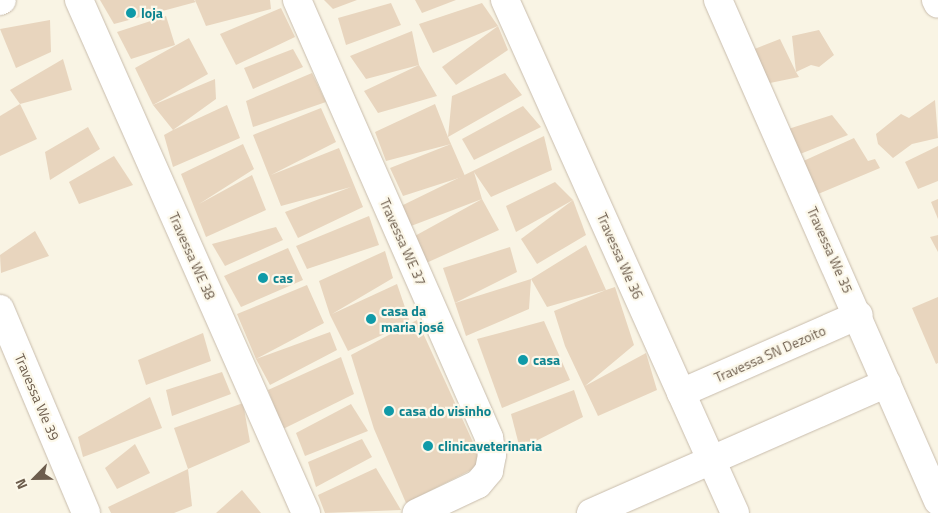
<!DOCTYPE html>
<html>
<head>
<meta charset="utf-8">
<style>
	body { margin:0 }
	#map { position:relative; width:938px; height:513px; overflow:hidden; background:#f9f4e4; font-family:"Titillium Web",sans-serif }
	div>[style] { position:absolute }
	.building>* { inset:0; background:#e8d5be }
	.roads { filter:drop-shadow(0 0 1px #c8bcac) drop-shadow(0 0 1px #c8bcac) }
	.street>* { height:28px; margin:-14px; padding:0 14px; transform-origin:14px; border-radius:14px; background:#fff }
	.secondary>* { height:28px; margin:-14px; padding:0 14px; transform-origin:14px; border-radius:14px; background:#fff }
	.dots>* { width:14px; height:14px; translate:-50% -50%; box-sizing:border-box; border:2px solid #fcf8ea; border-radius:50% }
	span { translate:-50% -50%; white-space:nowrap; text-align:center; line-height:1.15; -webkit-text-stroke:4.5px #fcf8ea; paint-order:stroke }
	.culture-label { font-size:14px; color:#0d838f; font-weight:700 }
	.left { translate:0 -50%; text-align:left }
	.street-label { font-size:14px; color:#6d5d4d }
	.north { position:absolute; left:10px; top:453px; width:50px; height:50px; -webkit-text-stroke:4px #fcf8ea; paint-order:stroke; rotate:247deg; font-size:14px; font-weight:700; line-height:20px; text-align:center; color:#6d5d4d }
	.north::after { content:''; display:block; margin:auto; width:18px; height:22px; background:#6d5d4d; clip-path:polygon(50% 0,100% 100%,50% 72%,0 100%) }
</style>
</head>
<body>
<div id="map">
	<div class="building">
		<div style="clip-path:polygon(100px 0,194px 0,196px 2px,114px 24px)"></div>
		<div style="clip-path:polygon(195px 0,270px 0,271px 9px,206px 26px)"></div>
		<div style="clip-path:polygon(324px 0,357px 0,333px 9px)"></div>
		<div style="clip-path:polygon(415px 0,456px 0,422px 13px)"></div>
		<div style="clip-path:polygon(391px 3px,401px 25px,346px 45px,338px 18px)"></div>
		<div style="clip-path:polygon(482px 3px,498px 26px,433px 53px,419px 24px)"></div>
		<div style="clip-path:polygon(281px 8px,295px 37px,236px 65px,220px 34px)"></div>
		<div style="clip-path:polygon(166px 16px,175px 45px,131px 59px,117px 32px)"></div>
		<div style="clip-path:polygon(50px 20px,51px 52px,16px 68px,0 29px)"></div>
		<div style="clip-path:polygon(498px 26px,508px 50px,456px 85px,442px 67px)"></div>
		<div style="clip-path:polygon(819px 30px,834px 55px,819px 67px,811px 65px,796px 72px,799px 77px,770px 83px,752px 50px,780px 39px,796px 72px,792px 36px)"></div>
		<div style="clip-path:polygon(412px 31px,419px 65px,437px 96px,378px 113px,364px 91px,419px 65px,366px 79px,350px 56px)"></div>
		<div style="clip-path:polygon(189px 38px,208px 74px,153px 105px,135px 68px)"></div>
		<div style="clip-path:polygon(293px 49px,303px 67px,253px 89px,244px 68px)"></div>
		<div style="clip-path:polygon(63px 59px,72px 90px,20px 104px,10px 90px)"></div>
		<div style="clip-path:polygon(312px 73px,326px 102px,253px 127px,246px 101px)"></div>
		<div style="clip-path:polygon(505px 73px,522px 95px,448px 137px,465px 176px,403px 196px,390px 168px,451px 144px,386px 161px,375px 132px,435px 104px,448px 137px,452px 96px)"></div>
		<div style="clip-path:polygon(215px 79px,216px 99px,173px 130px,227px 105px,240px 138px,173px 167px,164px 135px,173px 130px,153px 105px)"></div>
		<div style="clip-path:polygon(935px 100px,938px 138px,912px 144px,893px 158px,878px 144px,876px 134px,901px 114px,909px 118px)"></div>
		<div style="clip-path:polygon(20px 104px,37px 139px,0 156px,0 116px)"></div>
		<div style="clip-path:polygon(523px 106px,541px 127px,474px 160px,462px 139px)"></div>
		<div style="clip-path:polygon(321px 108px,336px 142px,271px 175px,339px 148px,363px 207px,298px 238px,285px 212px,351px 187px,281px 206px,253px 135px)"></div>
		<div style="clip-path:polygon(832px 115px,848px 135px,795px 156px,782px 131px)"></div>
		<div style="clip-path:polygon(88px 127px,100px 149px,50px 180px,45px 152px)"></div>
		<div style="clip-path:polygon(544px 136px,552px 170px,491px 197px,474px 172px,482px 199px,499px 230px,424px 264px,413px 237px,482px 199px,411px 226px,401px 206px)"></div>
		<div style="clip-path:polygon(854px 138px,868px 161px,875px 159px,880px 168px,811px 197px,799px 163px)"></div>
		<div style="clip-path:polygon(243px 144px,254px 169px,199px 204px,252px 175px,266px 210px,206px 237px,181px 174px)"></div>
		<div style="clip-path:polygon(938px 146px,938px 181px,918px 189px,905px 162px)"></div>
		<div style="clip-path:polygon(114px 156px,133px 185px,79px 204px,69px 182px)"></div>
		<div style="clip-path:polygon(555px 182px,573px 200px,516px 232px,506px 206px)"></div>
		<div style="clip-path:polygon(938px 199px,938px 219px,931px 202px)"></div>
		<div style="clip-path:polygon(573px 200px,586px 235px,537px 264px,521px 239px)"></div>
		<div style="clip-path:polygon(369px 216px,379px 245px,307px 269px,296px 246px)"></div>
		<div style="clip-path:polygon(276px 227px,283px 240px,225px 266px,212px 244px)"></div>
		<div style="clip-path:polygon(35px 231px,49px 256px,1px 273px,0 255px)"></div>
		<div style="clip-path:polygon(938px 235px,938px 252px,930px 237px)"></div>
		<div style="clip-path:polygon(586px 245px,606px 290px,615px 287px,634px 345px,585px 386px,646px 353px,657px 390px,598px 416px,565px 346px,554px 311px,606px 290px,547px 307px,531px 279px,529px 309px,466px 336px,455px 303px,531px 279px)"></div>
		<div style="clip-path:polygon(510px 247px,517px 272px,455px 303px,443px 268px)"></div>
		<div style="clip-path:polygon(288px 248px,303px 280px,241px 307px,224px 276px)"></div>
		<div style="clip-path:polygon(385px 251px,393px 278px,332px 314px,397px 284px,410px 322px,348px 351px,330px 315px,319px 281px)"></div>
		<div style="clip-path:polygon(307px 285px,324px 323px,256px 359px,330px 332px,337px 350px,270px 385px,256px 359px,237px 314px)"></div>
		<div style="clip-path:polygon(938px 297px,938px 363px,936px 364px,912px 308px)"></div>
		<div style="clip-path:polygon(417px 320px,483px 464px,406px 503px,374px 429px,351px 355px)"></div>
		<div style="clip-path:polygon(544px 321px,570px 380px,502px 408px,477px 339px)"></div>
		<div style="clip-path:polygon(203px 333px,211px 361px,146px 385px,138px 360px)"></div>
		<div style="clip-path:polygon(341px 357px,354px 394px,283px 429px,268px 390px)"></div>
		<div style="clip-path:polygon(222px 372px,231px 394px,172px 416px,166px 390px)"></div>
		<div style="clip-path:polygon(574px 390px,583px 417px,520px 449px,511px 414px)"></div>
		<div style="clip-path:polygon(150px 397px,162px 428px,83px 457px,78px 437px)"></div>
		<div style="clip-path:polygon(243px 403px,250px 442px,188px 469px,174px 428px)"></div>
		<div style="clip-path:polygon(351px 404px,368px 431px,305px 456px,296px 433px)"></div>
		<div style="clip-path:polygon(362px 439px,372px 457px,316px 487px,308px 462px)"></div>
		<div style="clip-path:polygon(135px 444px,150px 473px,117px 489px,105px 468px)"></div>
		<div style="clip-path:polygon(376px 468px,401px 510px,325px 513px,318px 495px)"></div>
		<div style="clip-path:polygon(188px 469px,192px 506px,174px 513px,111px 513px,108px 507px)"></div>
		<div style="clip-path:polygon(242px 490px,261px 513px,216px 513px)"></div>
	</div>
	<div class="roads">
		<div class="street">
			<div style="left:79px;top:0;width:561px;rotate:66.13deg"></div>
			<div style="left:297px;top:0;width:478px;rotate:66.3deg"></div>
			<div style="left:489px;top:438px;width:17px;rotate:80deg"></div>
			<div style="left:492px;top:455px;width:16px;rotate:101deg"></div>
			<div style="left:489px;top:471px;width:17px;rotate:130deg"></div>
			<div style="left:478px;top:484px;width:68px;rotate:154.6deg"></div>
			<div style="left:505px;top:0;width:562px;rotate:65.85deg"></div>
			<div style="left:718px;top:0;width:547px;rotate:66.29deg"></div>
			<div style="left:936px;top:0;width:4px;rotate:63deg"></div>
			<div style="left:0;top:309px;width:221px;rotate:67.1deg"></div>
			<div style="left:681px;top:393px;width:194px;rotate:-23.7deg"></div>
			<div style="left:591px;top:513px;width:323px;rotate:-23.7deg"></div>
		</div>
		<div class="secondary">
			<div style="left:0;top:1px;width:2px;rotate:-27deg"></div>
		</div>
	</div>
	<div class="dots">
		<div style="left:131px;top:13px;background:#0f9aa8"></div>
		<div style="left:263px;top:278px;background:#0f9aa8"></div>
		<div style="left:371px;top:319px;background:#0f9aa8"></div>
		<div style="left:523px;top:360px;background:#0f9aa8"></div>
		<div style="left:389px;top:411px;background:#0f9aa8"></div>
		<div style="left:428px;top:446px;background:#0f9aa8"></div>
	</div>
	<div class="culture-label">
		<span class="left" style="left:141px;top:13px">loja</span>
		<span class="left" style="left:273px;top:278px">cas</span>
		<span class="left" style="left:381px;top:319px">casa da<br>maria josé</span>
		<span class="left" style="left:533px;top:360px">casa</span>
		<span class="left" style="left:399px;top:411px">casa do visinho</span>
		<span class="left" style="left:438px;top:446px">clinicaveterinaria</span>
	</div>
	<div class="street-label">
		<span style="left:403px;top:242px;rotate:66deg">Travessa WE 37</span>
		<span style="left:830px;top:250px;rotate:66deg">Travessa We 35</span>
		<span style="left:192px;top:256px;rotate:66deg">Travessa WE 38</span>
		<span style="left:620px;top:256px;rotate:66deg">Travessa We 36</span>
		<span style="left:770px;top:354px;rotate:-24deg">Travessa SN Dezoito</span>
		<span style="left:37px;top:397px;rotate:67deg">Travessa We 39</span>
	</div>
	<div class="north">N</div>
</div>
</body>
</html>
